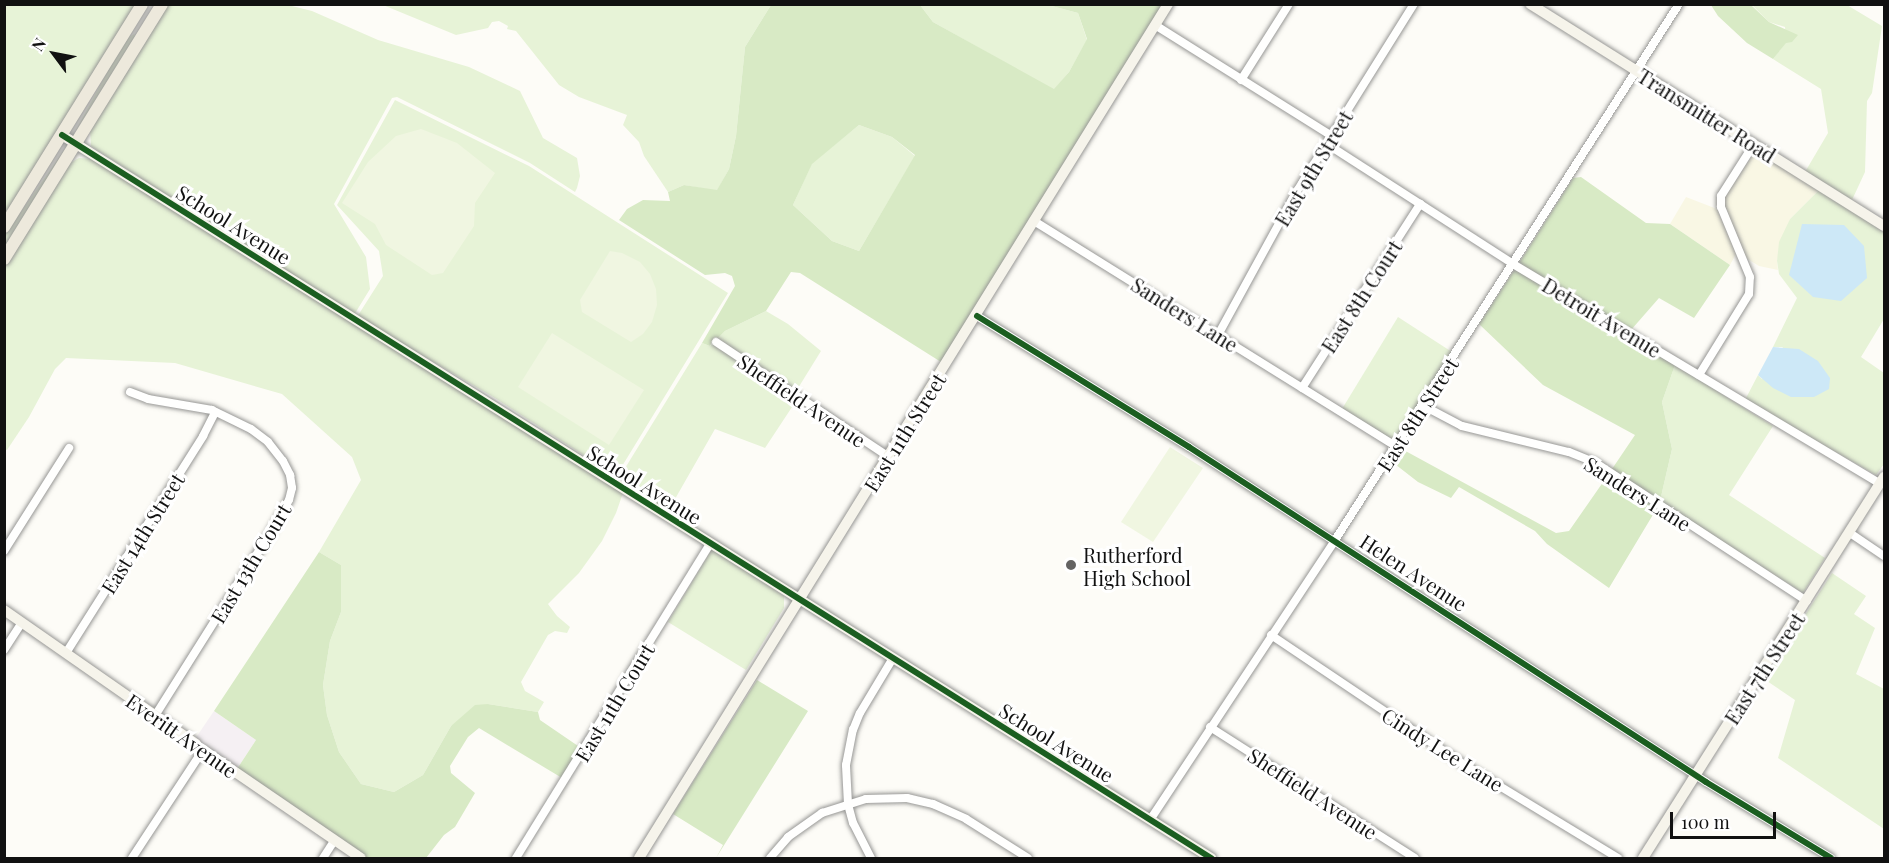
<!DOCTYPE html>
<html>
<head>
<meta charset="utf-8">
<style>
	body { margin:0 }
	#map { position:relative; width:1889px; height:863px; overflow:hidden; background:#fdfcf7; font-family:"Playfair Display",serif }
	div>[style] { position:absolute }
	.industrial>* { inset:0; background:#f5f0f3 }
	.farmland>* { inset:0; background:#f9f7e4 }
	.green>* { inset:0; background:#e7f3d7 }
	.forest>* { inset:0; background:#d8eac5 }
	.pitch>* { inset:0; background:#f0f6e1 }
	.water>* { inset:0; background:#cde8f7 }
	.roads { filter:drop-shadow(0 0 2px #979795) drop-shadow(0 0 2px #979795) }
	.street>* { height:8px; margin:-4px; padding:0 4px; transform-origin:4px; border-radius:4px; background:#fffffe }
	.secondary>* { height:10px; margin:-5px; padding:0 5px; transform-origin:5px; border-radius:5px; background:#f6f4eb }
	.primary>* { height:12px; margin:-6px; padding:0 6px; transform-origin:6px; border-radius:6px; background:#ede9dc }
	.cycleway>* { height:6px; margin:-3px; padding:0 3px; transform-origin:3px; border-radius:3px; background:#1b5e20 }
	.dots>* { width:16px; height:16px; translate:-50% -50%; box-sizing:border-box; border:3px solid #fff; border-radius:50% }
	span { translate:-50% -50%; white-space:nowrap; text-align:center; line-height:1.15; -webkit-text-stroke:6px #fff; paint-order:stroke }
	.street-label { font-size:20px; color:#111 }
	.poi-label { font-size:20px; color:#111 }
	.left { translate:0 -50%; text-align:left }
	.frame { position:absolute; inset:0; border:6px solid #111; pointer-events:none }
	.north { position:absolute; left:24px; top:24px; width:60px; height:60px; -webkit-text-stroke:4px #fff; paint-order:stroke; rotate:302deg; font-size:16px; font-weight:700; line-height:24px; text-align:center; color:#111 }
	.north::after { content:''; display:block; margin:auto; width:21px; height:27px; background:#111; clip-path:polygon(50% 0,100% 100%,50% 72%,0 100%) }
	.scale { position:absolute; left:1670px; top:812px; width:106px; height:27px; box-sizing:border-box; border:3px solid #111; border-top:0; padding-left:8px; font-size:18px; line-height:21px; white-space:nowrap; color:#111; -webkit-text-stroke:4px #fff; paint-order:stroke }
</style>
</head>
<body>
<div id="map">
	<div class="industrial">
		<div style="clip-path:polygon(214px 711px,256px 740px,237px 769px,195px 739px)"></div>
	</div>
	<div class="farmland">
		<div style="clip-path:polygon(1756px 150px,1820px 189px,1790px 219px,1777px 261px,1778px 270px,1759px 266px,1746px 258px,1725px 207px,1725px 197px)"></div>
		<div style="clip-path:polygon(1686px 197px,1717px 209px,1736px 254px,1730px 265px,1670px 224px)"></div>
	</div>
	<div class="green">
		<div style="clip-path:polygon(5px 5px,137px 5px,5px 219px)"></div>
		<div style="clip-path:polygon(168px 5px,288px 5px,312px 11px,378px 40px,469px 67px,520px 91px,543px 138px,577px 158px,580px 176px,577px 188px,575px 192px,530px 163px,397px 97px,392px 98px,334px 204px,366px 257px,370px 289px,354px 315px,91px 146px,90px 130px)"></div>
		<div style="clip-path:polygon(383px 5px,771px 5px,745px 47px,736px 136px,729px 169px,717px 191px,684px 185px,668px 192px,644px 156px,639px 142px,623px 125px,627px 115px,579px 97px,559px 85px,516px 31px,507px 29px,508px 26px,499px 21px,492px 22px,488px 28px,456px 35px)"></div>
		<div style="clip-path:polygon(920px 5px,1048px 5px,1078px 13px,1087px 40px,1069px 72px,1054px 90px,933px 22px)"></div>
		<div style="clip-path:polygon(1752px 5px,1847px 5px,1882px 26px,1872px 93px,1867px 101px,1865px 172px,1852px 200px,1805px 172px,1828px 133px,1821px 89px,1773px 59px,1786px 42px,1785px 27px,1769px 22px)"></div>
		<div style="clip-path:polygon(134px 34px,135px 37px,75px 132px,111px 65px,128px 38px)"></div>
		<div style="clip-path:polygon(395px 100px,529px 166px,728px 293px,616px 476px,495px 398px,357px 317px,383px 276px,379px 251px,337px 205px)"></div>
		<div style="clip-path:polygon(859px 125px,892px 137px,915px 156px,859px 251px,832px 241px,793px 205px,812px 163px)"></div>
		<div style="clip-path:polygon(65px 149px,66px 150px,5px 251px,4px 236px)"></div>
		<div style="clip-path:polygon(79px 158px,91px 159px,623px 493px,616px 513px,602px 541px,579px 573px,548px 604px,557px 616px,570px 627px,567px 633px,555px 631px,548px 635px,521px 682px,525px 691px,544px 702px,538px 712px,488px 704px,451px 726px,423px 775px,394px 792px,361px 784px,339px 752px,327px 715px,323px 685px,330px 641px,341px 612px,341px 565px,319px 552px,361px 480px,352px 457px,282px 394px,175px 363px,66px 358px,55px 369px,29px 417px,7px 450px,4px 449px,4px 268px,70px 163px)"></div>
		<div style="clip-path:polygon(1820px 189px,1884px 232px,1884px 319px,1861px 357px,1884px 373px,1884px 464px,1876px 475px,1745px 400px,1758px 375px,1762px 379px,1783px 347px,1773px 347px,1797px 298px,1779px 274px,1777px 261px,1779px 242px,1790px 219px)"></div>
		<div style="clip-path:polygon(766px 311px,788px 324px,821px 351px,795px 393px,718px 338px,725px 331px)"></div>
		<div style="clip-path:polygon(1398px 317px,1452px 352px,1394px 441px,1342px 409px)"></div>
		<div style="clip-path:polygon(702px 343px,710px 346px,713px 343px,796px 401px,765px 448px,715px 429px,667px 513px,614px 478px,619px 478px)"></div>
		<div style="clip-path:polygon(1675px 365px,1773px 426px,1729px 495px,1825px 558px,1803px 593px,1660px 501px,1672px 449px,1662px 402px)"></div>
		<div style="clip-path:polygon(712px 549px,784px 596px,784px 608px,746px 670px,668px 622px)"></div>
		<div style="clip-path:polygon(1832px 573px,1866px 596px,1854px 614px,1875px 628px,1856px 674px,1884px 689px,1884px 829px,1778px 758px,1795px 700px,1764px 679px)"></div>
	</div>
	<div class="forest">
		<div style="clip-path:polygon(evenodd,771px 5px,920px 5px,933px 22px,1054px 89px,1069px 72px,1087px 39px,1078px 13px,1048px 5px,1162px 5px,941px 362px,800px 273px,791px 272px,766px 311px,725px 331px,718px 338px,715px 337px,710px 346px,702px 343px,735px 286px,732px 276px,725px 273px,705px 275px,619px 220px,627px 209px,643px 200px,670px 201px,668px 192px,684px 185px,717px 190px,729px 169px,736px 136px,745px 47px,771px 5px,859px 125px,892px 137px,915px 155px,859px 251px,832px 241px,793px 205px,812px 164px,859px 125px)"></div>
		<div style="clip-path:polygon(1711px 5px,1751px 5px,1769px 22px,1798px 35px,1792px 42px,1786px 43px,1773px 59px,1747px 43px,1718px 16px)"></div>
		<div style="clip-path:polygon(1581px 177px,1646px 223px,1670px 224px,1730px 265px,1694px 318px,1659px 298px,1631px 330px,1519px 263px,1573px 178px)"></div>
		<div style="clip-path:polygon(1515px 269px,1675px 365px,1662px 402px,1672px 449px,1660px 501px,1612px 469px,1635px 435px,1543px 385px,1479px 324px)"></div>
		<div style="clip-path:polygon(1400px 448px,1556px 533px,1569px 531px,1608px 475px,1657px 508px,1609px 588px,1547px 544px,1535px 531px,1459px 487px,1451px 498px,1418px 482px,1391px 461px)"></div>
		<div style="clip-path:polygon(319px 552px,341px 565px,341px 612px,330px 641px,323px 685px,327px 715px,339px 752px,361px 784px,394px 792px,423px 775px,451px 726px,475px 705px,488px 704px,538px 712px,540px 720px,581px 748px,562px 778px,479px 728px,468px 737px,450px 766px,451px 773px,475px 793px,455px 827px,444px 835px,426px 858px,367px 858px,237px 769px,256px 740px,214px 711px)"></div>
		<div style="clip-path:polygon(757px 680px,808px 711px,716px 858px,723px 845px,673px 814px)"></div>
	</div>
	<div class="pitch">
		<div style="clip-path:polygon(421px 129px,457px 143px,495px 173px,475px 203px,474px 226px,443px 273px,432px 275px,386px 245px,375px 224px,342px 203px,368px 162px,396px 136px)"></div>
		<div style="clip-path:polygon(610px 251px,622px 253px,640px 262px,650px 274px,656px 289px,657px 305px,652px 322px,643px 334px,631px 342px,582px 312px,580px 300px)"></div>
		<div style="clip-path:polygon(552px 333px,644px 390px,609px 445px,518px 387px)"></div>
		<div style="clip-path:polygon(1170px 447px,1203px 468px,1153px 542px,1121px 522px)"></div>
	</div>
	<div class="water">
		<div style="clip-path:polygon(1802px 224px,1844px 225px,1864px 246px,1867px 278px,1841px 301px,1813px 297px,1789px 275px)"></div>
		<div style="clip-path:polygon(1773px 347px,1799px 349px,1818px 361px,1830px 378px,1829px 389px,1814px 397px,1791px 397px,1773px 388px,1758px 375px)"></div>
	</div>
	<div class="roads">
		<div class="street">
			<div style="left:1155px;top:25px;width:209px;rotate:32.1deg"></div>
			<div style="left:1241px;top:80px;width:90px;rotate:-57.7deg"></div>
			<div style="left:1327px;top:144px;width:221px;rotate:32.8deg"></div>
			<div style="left:1513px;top:264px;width:428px;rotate:30.9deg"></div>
			<div style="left:1034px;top:221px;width:425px;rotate:31.9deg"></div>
			<div style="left:977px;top:316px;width:249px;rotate:31.7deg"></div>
			<div style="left:1189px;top:447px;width:616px;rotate:32.94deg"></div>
			<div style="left:1706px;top:782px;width:146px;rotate:31.3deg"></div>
			<div style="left:1218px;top:335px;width:164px;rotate:-61.3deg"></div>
			<div style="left:1297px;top:191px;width:221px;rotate:-58deg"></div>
			<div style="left:716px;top:342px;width:208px;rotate:33.6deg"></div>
			<div style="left:1699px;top:375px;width:95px;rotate:-58.3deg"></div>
			<div style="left:1749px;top:294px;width:17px;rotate:-87deg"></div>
			<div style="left:1750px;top:277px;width:76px;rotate:-112.5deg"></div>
			<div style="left:1721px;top:207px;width:11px;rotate:-90deg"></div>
			<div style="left:1721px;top:196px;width:62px;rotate:-57.6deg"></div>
			<div style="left:1302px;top:388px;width:219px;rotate:-57.3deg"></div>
			<div style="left:130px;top:392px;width:19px;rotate:21deg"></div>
			<div style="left:148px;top:399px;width:65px;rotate:9.8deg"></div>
			<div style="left:212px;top:410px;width:43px;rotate:26deg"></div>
			<div style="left:251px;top:429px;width:21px;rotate:37deg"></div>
			<div style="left:268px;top:442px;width:24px;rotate:52deg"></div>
			<div style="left:283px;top:461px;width:16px;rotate:63deg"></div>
			<div style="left:290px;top:475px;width:13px;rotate:81deg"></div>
			<div style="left:292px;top:488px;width:12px;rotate:104deg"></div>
			<div style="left:289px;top:500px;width:34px;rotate:120deg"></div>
			<div style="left:272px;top:530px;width:220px;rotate:122.2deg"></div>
			<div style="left:1422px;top:405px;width:45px;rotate:27.7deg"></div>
			<div style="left:1462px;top:426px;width:110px;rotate:13.7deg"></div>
			<div style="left:1569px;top:452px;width:29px;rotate:22deg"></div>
			<div style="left:1596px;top:463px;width:252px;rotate:33.2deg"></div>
			<div style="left:1850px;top:533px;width:41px;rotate:34.1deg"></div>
			<div style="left:4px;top:551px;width:122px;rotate:-57.7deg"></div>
			<div style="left:1271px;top:635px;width:228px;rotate:33.9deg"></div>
			<div style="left:1460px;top:762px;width:185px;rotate:31.3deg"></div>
			<div style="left:4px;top:650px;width:33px;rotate:-57deg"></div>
			<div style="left:66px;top:653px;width:257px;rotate:-57.7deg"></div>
			<div style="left:203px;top:436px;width:27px;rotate:-63deg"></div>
			<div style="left:1210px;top:727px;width:243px;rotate:32.6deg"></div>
			<div style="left:1150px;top:820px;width:336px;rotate:-56.5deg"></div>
			<div style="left:1335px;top:540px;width:637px;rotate:-57.31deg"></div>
			<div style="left:132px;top:858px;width:129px;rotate:-56.7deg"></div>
			<div style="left:203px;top:750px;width:4px;rotate:-146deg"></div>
			<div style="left:323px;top:858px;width:20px;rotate:-57deg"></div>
			<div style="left:516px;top:858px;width:369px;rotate:-58.3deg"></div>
			<div style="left:770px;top:858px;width:28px;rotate:-49deg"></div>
			<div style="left:788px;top:837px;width:42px;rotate:-35.2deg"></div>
			<div style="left:822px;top:813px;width:46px;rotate:-17.7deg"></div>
			<div style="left:866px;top:799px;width:41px;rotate:-1.4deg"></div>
			<div style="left:907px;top:798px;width:27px;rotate:13deg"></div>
			<div style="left:933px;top:804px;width:36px;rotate:24deg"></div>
			<div style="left:966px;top:819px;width:73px;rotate:32.2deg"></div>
			<div style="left:871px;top:858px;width:39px;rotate:-117deg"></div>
			<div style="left:853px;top:823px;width:20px;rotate:-105deg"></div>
			<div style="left:848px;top:804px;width:39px;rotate:-93deg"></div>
			<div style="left:846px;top:765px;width:36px;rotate:-79deg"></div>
			<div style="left:853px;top:730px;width:18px;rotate:-68deg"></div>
			<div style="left:860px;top:713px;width:64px;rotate:-59deg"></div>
		</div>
		<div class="secondary">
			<div style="left:1530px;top:4px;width:418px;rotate:32.1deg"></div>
			<div style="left:62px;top:135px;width:1358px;rotate:32.18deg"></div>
			<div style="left:4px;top:610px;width:234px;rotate:34.9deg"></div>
			<div style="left:196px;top:744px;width:5px;rotate:68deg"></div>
			<div style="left:198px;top:749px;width:5px;rotate:11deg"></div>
			<div style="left:203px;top:750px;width:191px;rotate:34.4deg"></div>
			<div style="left:639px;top:858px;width:1005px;rotate:-58.22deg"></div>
			<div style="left:1643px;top:858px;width:451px;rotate:-57.7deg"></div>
		</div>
		<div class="primary">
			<div style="left:4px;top:227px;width:262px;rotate:-58.2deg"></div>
			<div style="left:4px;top:259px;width:300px;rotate:-58.2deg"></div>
		</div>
	</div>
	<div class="cycleway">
		<div style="left:62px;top:135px;width:1358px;rotate:32.18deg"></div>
		<div style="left:977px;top:316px;width:249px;rotate:31.7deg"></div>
		<div style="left:1189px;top:447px;width:616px;rotate:32.94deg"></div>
		<div style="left:1706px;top:782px;width:146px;rotate:31.3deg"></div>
	</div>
	<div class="dots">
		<div style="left:1071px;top:565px;background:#646362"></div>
	</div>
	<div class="street-label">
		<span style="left:1707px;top:115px;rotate:32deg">Transmitter Road</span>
		<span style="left:1313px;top:168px;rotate:-59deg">East 9th Street</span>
		<span style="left:234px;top:224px;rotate:32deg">School Avenue</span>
		<span style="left:1361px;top:296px;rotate:-57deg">East 8th Court</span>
		<span style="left:1185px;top:314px;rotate:32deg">Sanders Lane</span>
		<span style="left:1602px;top:317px;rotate:31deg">Detroit Avenue</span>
		<span style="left:802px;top:400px;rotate:34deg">Sheffield Avenue</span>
		<span style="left:1417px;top:414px;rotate:-57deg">East 8th Street</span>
		<span style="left:904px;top:432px;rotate:-58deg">East 11th Street</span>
		<span style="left:645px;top:484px;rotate:32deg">School Avenue</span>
		<span style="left:1638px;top:493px;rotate:32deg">Sanders Lane</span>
		<span style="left:142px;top:533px;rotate:-58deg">East 14th Street</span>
		<span style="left:250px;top:563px;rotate:-59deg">East 13th Court</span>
		<span style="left:1414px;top:572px;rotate:33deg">Helen Avenue</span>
		<span style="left:1764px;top:668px;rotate:-57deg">East 7th Street</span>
		<span style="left:614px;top:702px;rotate:-59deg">East 11th Court</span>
		<span style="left:182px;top:735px;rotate:35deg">Everitt Avenue</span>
		<span style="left:1057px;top:742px;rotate:32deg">School Avenue</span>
		<span style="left:1443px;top:749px;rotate:32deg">Cindy Lee Lane</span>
		<span style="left:1313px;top:793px;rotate:33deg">Sheffield Avenue</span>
	</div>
	<div class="poi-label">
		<span class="left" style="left:1083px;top:566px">Rutherford<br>High School</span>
	</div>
	<div class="frame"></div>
	<div class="north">N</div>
	<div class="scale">100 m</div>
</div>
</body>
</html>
